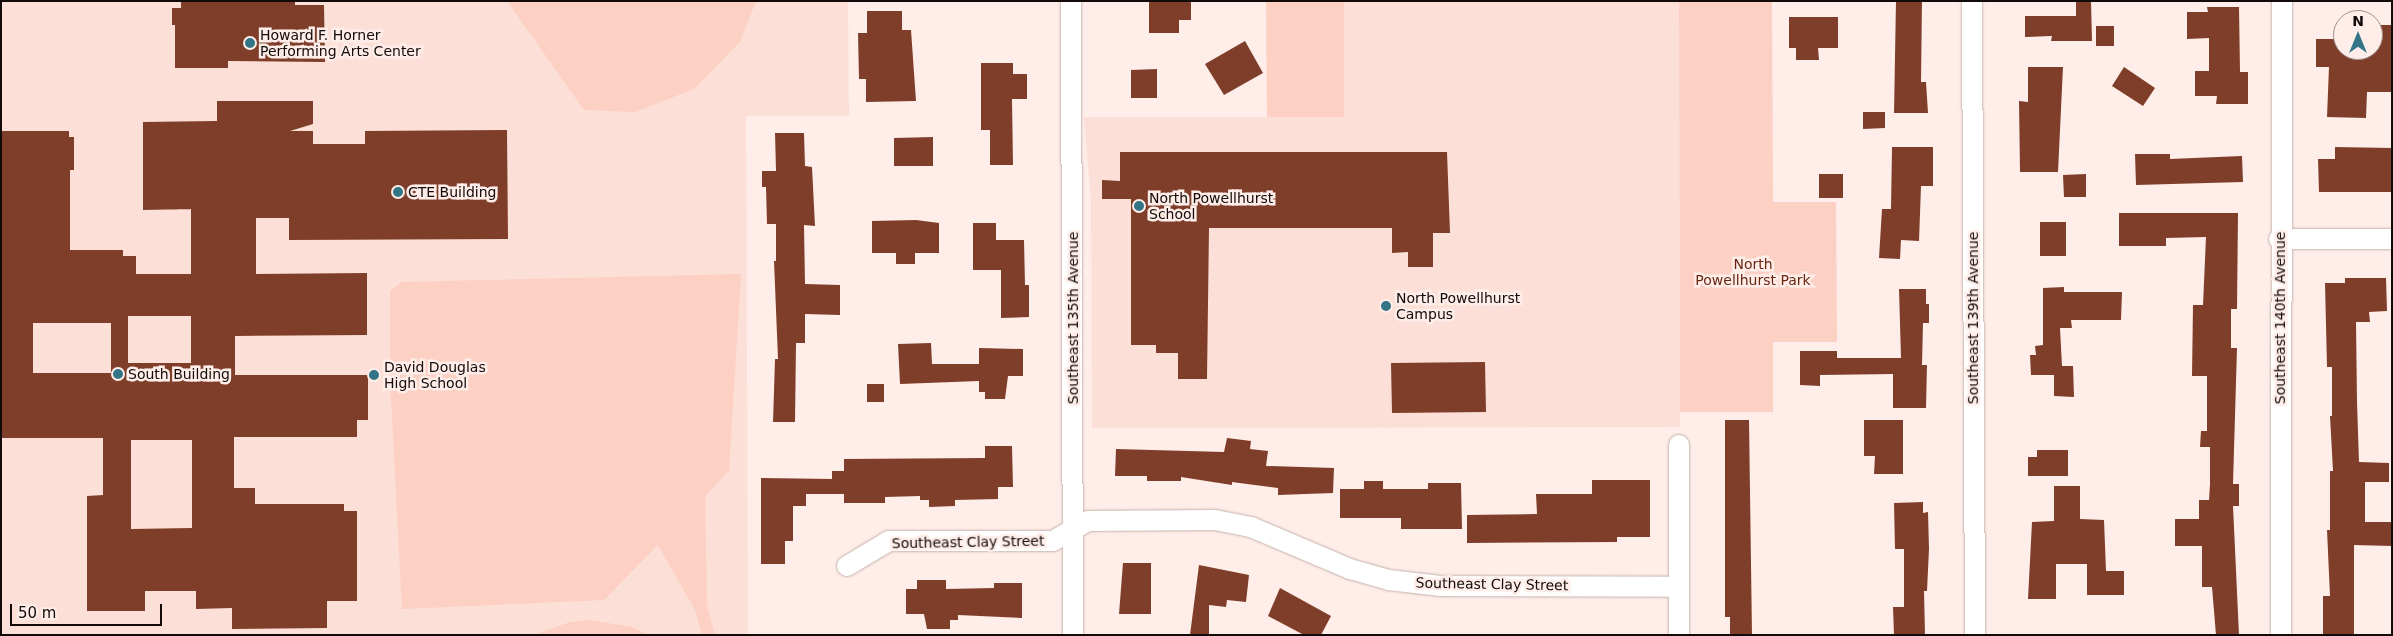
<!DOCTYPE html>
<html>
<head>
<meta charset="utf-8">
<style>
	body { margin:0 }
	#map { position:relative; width:2393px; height:636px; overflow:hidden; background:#feede8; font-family:"DejaVu Sans",sans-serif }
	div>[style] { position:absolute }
	.built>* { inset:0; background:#fcdfd6 }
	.green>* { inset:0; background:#fcd0c2 }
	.building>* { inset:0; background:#7f3e2a }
	.roads { filter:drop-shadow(0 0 1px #c5b2ac) drop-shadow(0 0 1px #c5b2ac) }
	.street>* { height:20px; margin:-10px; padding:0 10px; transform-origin:10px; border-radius:10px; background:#fff }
	.dots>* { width:14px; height:14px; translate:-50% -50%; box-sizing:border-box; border:2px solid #feede8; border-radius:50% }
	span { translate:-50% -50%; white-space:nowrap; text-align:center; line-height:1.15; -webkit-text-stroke:5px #feede8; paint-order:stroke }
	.poi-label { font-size:14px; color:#110a08 }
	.left { translate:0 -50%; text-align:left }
	.park-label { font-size:14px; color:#692711 }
	.street-label { font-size:14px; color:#110a08 }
	.frame { position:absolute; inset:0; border:2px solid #110a08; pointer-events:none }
	.north { position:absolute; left:2333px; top:10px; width:50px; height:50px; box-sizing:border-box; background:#feede8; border:1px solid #9f928e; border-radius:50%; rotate:0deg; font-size:14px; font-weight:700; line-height:20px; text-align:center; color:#110a08 }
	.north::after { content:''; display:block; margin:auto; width:18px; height:22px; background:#327586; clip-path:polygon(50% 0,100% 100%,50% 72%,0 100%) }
	.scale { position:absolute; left:10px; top:604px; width:152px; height:22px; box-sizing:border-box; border:2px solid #110a08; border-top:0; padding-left:6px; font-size:15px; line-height:18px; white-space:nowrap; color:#110a08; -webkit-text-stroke:4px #feede8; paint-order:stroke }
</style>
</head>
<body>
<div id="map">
	<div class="built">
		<div style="clip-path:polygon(1px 1px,848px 1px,849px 116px,746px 116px,748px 635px,1px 635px)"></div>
		<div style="clip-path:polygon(1344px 1px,1679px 1px,1680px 427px,1092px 428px,1091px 200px,1084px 117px,1344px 117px)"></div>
	</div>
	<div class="green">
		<div style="clip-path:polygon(507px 1px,756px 1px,740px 42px,694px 89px,635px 112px,584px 110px)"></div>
		<div style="clip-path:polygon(1266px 1px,1344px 1px,1344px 117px,1267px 117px)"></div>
		<div style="clip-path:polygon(1679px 1px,1772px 1px,1773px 202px,1836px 202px,1837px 342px,1773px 342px,1773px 412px,1680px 412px)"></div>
		<div style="clip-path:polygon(741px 274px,729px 471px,705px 496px,707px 606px,715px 635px,702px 635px,695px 610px,658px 545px,604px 600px,402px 609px,390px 378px,390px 291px,402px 282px)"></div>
		<div style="clip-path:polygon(590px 620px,632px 627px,649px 635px,534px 635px,570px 622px)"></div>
	</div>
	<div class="building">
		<div style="clip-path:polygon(181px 1px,295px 1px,295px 5px,324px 5px,325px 62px,228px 61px,228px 68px,175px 68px,175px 25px,172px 25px,172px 8px,181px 8px)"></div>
		<div style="clip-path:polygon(1149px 1px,1191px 1px,1191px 20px,1179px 20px,1179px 33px,1149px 33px)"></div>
		<div style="clip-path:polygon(1896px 1px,1922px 1px,1921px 82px,1926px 82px,1928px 113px,1894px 113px)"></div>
		<div style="clip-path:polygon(2076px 1px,2091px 1px,2092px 41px,2051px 41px,2052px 36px,2025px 37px,2025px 16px,2076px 16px)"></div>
		<div style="clip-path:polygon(2207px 7px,2239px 7px,2240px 72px,2248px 72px,2248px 104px,2216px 104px,2217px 96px,2195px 96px,2195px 71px,2209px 71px,2209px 38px,2187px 39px,2187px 12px,2208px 12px)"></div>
		<div style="clip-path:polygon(867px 11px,902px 11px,902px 30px,911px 30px,916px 101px,866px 102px,866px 79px,859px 79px,858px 33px,867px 33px)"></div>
		<div style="clip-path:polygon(1789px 17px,1838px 17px,1838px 48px,1818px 48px,1819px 60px,1796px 60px,1796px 48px,1789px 48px)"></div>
		<div style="clip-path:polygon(2373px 25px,2392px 25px,2392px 92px,2367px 92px,2366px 118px,2327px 117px,2329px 67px,2316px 67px,2316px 39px,2343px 39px,2343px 50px,2373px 50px)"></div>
		<div style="clip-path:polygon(2096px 26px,2114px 26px,2114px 46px,2096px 46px)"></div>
		<div style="clip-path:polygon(1245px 41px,1263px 73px,1224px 95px,1205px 64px)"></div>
		<div style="clip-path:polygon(981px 63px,1013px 63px,1013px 74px,1027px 74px,1027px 99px,1012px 99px,1013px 165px,990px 165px,990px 130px,981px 130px)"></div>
		<div style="clip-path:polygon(2028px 67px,2063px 67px,2058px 172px,2020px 172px,2019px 101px,2028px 102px)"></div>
		<div style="clip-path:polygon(2124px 67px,2155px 88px,2143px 106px,2112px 86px)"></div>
		<div style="clip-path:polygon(1157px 69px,1157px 98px,1131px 98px,1131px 70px)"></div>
		<div style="clip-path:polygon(evenodd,217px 101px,313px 101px,313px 124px,290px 131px,313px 131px,313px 144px,365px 144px,365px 131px,507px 130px,508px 239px,289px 240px,289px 218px,256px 218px,256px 274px,367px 273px,367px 335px,235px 336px,235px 375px,368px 375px,368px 420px,357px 420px,357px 437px,234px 437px,234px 488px,255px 488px,255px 504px,344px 504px,344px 511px,357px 511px,357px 601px,327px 601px,327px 628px,232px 629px,232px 608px,196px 609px,196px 591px,145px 591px,145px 611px,87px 611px,87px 496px,103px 495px,103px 438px,1px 438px,1px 131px,69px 131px,69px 137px,74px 137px,74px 170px,70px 170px,70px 250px,123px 250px,123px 256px,136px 256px,136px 274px,191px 274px,191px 209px,143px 210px,143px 122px,217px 121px,217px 101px,128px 316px,191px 316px,191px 363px,128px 363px,128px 316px,217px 101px,33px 323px,111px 323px,111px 373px,33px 373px,33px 323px,217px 101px,131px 440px,192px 440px,192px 528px,131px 529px,131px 440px)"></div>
		<div style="clip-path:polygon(1863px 112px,1885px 112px,1885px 128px,1863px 129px)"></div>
		<div style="clip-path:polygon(775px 133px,804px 133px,805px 166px,812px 167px,815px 226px,804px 225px,805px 284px,840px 285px,840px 315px,805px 314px,805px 343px,796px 343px,795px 422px,773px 422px,775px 359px,778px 359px,774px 261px,776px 261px,776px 224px,767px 224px,766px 187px,762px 187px,762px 171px,776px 171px)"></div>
		<div style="clip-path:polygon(933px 137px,933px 166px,894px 166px,894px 138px)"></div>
		<div style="clip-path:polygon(1892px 147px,1933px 147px,1933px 186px,1921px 186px,1919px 241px,1901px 240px,1900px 259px,1879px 258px,1882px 209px,1891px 209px)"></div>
		<div style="clip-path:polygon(2335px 147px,2392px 148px,2392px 192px,2319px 192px,2318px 159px,2335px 159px)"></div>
		<div style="clip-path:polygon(1120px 152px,1447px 152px,1450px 233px,1433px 233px,1433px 267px,1408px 267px,1408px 252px,1392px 253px,1392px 228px,1209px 228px,1207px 379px,1178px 379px,1178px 353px,1156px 353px,1156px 345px,1131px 345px,1131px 199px,1102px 199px,1102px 180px,1120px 181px)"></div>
		<div style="clip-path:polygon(2135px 154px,2170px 154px,2170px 159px,2242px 156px,2243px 182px,2136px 185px)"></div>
		<div style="clip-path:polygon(1819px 174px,1843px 174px,1843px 198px,1819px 198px)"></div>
		<div style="clip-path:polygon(2086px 174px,2086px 197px,2064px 197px,2063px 175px)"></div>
		<div style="clip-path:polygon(2119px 213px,2238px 213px,2237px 309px,2231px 309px,2231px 348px,2237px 348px,2233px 484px,2239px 484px,2239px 506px,2233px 506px,2239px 635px,2216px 635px,2212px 587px,2202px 587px,2202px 546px,2175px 546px,2175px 519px,2199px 519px,2199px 500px,2209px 500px,2210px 484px,2210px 447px,2200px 447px,2201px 431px,2207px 431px,2207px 376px,2192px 376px,2193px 305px,2203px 305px,2206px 237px,2166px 238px,2166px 246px,2119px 246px)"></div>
		<div style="clip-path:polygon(916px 220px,939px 223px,939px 253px,915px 253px,915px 264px,896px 264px,896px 253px,872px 253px,872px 221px)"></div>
		<div style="clip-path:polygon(2040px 222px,2066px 222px,2066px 256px,2040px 256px)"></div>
		<div style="clip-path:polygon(973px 223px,996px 223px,996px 240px,1024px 240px,1025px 285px,1029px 285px,1029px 317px,1001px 318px,1001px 270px,973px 270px)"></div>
		<div style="clip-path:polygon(2345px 278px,2386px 278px,2387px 311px,2369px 312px,2370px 322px,2356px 322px,2357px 402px,2359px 462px,2389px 463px,2389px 482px,2365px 482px,2365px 522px,2392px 522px,2392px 546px,2354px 545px,2354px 635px,2323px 635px,2323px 596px,2330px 596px,2327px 530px,2330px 530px,2330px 471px,2333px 471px,2330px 416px,2332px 416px,2332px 367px,2327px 367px,2325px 283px,2345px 283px)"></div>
		<div style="clip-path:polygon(2064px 287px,2064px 292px,2122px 292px,2121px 320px,2071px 320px,2072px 328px,2060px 328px,2062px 366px,2073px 366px,2074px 397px,2054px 396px,2054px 375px,2031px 375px,2030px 355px,2036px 355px,2035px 346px,2043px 345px,2043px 288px)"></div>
		<div style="clip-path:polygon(1899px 289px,1926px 289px,1926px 304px,1929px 304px,1929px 323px,1923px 323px,1922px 365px,1927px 365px,1926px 408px,1893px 408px,1893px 374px,1820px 375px,1820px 386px,1800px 385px,1800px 351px,1837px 351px,1837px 358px,1901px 358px)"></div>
		<div style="clip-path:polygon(931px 343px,932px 364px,979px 364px,979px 348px,1023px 349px,1023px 376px,1008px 376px,1005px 399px,985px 399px,985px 392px,979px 392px,979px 381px,900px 384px,898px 344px)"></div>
		<div style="clip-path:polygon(1485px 362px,1486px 412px,1392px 413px,1391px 363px)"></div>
		<div style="clip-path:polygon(867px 384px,884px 384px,884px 402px,867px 402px)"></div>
		<div style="clip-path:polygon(1725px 420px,1749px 420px,1752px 635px,1730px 635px,1730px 617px,1725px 617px)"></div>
		<div style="clip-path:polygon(1864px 420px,1903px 420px,1903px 474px,1874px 474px,1875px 456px,1864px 456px)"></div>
		<div style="clip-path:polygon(1227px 438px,1251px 441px,1250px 449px,1268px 451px,1266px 466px,1334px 468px,1333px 493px,1278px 495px,1278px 488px,1232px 482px,1232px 485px,1181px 477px,1181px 481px,1147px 481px,1147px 476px,1115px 476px,1116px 449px,1224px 452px)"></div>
		<div style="clip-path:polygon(985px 446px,1012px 446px,1013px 487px,998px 487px,998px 499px,955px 500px,955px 506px,929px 507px,929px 500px,920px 500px,920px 496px,885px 497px,885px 503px,844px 503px,844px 494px,806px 494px,806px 506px,793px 506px,793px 541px,785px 541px,785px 564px,761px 564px,761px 478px,832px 479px,832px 471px,844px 471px,844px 459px,985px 458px)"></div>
		<div style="clip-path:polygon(2037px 450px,2068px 450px,2068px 476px,2028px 476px,2028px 457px,2037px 457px)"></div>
		<div style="clip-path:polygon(1592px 480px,1650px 480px,1650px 537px,1617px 537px,1617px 542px,1467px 543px,1467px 515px,1537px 514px,1536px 494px,1592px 494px)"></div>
		<div style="clip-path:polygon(1364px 481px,1383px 481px,1383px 489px,1428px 489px,1428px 483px,1461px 483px,1462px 529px,1401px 529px,1401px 518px,1340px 518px,1340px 489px,1364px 489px)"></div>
		<div style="clip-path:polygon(2054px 486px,2080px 486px,2080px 519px,2104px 520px,2106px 571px,2124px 571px,2124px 595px,2087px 595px,2087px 564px,2056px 564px,2056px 599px,2028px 599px,2032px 522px,2054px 521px)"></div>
		<div style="clip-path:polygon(1923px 502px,1923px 513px,1928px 512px,1929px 549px,1927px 591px,1924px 591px,1925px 635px,1894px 635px,1893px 607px,1904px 607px,1904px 549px,1895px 549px,1894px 503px)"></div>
		<div style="clip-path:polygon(1123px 563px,1151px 563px,1151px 614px,1119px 614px)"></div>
		<div style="clip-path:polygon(1199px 565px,1249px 575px,1246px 602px,1227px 600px,1226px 607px,1209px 605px,1209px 635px,1190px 635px)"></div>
		<div style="clip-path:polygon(917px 580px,946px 580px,946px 589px,994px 588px,994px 583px,1022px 583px,1022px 618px,958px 615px,958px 620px,950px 620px,950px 629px,927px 629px,924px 614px,906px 614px,906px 589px,917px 589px)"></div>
		<div style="clip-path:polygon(1280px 588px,1331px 616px,1321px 635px,1304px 635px,1268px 616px)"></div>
	</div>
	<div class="roads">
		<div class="street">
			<div style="left:1071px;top:1px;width:634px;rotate:89.82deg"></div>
			<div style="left:1972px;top:1px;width:634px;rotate:89.73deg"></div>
			<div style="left:2279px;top:239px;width:113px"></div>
			<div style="left:1679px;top:445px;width:190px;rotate:90deg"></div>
			<div style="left:847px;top:566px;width:49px;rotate:-30.8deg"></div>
			<div style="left:889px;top:541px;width:164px"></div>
			<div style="left:1053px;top:541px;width:40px;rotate:-29.7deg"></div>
			<div style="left:1088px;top:521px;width:127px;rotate:-0.5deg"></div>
			<div style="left:1215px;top:520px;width:37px;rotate:11deg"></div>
			<div style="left:1251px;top:527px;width:108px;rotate:23deg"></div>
			<div style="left:1350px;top:569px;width:41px;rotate:15.8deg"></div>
			<div style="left:1389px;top:580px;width:52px;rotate:6.6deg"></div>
			<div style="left:1441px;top:586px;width:238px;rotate:0.2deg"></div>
			<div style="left:2281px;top:635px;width:634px;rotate:-89.91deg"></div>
		</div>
	</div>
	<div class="dots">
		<div style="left:250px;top:43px;background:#327586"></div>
		<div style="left:398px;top:192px;background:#327586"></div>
		<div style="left:1139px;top:206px;background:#327586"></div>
		<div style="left:1386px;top:306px;background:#327586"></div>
		<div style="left:118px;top:374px;background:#327586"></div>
		<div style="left:374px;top:375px;background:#327586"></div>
	</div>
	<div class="poi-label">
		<span class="left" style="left:260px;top:43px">Howard F. Horner<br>Performing Arts Center</span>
		<span class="left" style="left:408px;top:192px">CTE Building</span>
		<span class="left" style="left:1149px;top:206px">North Powellhurst<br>School</span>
		<span class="left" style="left:1396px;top:306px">North Powellhurst<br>Campus</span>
		<span class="left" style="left:384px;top:375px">David Douglas<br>High School</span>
		<span class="left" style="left:128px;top:374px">South Building</span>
	</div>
	<div class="park-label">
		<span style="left:1753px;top:272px">North<br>Powellhurst Park</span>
	</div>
	<div class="street-label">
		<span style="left:1073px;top:318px;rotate:-90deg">Southeast 135th Avenue</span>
		<span style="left:1973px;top:318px;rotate:-90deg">Southeast 139th Avenue</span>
		<span style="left:2280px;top:318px;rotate:-90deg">Southeast 140th Avenue</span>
		<span style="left:968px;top:542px;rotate:-1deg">Southeast Clay Street</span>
		<span style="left:1492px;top:584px;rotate:1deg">Southeast Clay Street</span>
	</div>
	<div class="frame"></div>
	<div class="north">N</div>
	<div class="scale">50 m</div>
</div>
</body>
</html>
